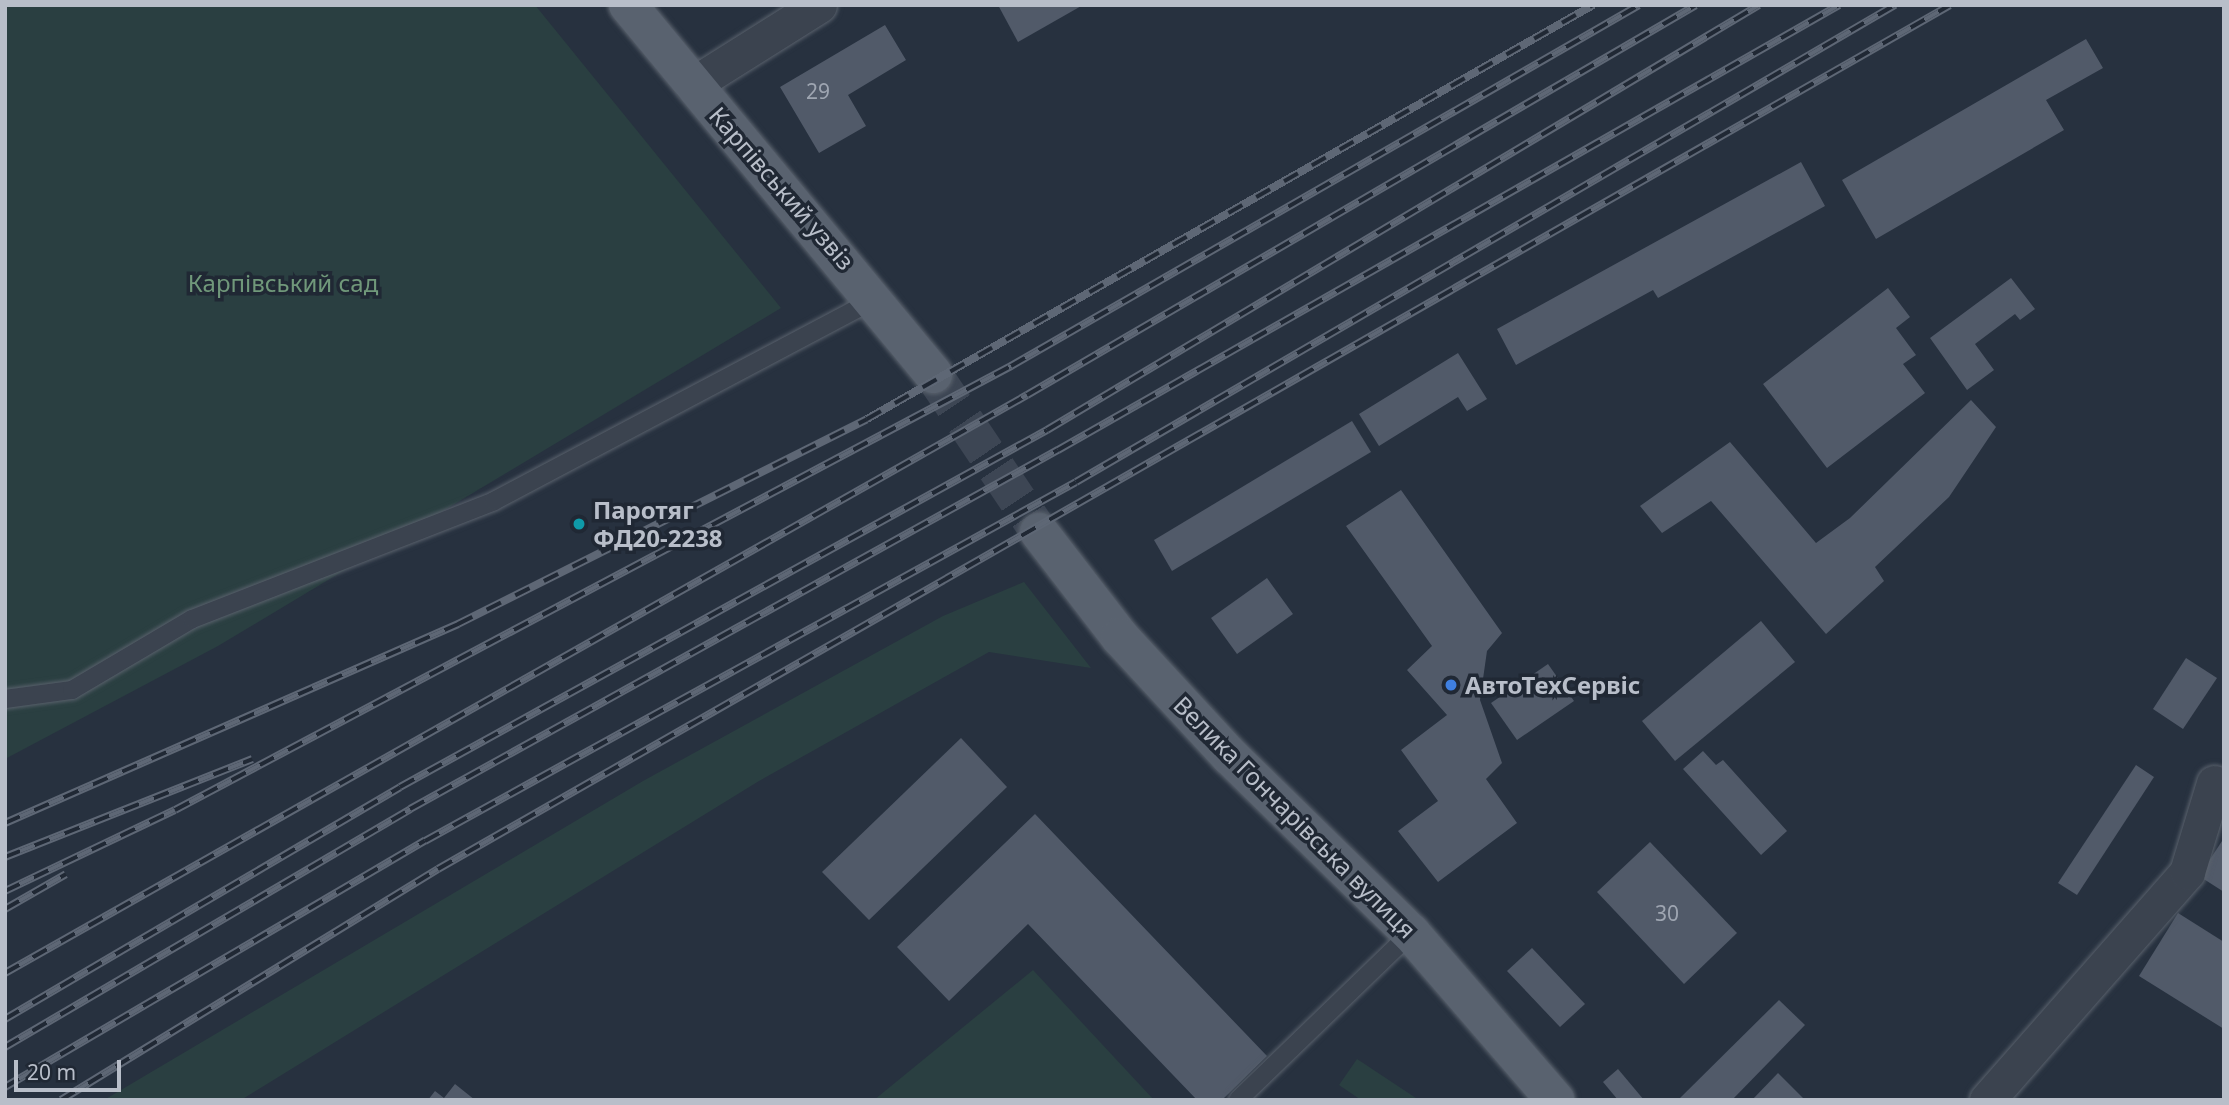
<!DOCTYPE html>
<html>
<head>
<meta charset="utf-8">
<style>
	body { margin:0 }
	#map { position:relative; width:2229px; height:1105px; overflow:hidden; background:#27313f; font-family:"Noto Sans",sans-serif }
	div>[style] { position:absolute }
	.green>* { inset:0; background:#2a3f41 }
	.building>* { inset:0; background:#515a69 }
	.primary-tunnel>* { height:38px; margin-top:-19px; transform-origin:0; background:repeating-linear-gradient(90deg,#3d4654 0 38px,transparent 0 57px) }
	.roads { filter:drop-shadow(0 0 2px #59616c) drop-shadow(0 0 2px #59616c) }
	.service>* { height:18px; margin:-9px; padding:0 9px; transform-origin:9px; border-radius:9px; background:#3b434f }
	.minor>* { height:35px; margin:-17.5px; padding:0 17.5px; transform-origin:17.5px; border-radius:17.5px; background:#3b434f }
	.primary>* { height:38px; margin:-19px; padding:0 19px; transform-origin:19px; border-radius:19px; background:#59626f }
	.rail>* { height:8px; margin-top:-4px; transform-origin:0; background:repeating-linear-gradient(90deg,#202834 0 16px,#5e6775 0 32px); box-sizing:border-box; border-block:2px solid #5e6775 }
	.dots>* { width:19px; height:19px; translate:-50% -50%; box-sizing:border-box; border:4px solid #202834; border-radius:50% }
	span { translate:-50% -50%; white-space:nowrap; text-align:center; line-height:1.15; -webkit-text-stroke:7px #202834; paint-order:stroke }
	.number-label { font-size:21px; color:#9ea5b1 }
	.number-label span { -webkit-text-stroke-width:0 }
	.street-label { font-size:24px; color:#b8bec9 }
	.park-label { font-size:24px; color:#70987a }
	.poi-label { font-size:24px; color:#b8bec9; font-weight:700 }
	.left { translate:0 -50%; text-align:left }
	.frame { position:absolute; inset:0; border:7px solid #b8bec9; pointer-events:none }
	.scale { position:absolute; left:14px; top:1060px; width:107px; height:32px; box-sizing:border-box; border:4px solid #b8bec9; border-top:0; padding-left:9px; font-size:21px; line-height:24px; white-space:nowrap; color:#b8bec9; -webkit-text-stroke:5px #202834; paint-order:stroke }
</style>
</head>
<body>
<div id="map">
	<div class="green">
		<div style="clip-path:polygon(5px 5px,535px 5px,781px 308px,218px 646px,5px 759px)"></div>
		<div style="clip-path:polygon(1024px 582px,1091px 668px,989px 652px,759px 781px,241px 1100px,104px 1100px,643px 781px,943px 616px)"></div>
		<div style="clip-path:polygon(1033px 970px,1154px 1100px,874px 1100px)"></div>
		<div style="clip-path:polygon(1357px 1059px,1419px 1100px,1361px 1100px,1339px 1085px)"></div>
	</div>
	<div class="building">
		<div style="clip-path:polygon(998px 5px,1083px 5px,1018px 42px)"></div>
		<div style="clip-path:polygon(885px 25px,906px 60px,848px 95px,866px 126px,819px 153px,780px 87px)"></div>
		<div style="clip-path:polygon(2086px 39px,2103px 68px,2046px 100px,2064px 130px,1876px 239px,1842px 180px)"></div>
		<div style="clip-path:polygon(1801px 162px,1825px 206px,1658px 298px,1653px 290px,1516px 365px,1497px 329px)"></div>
		<div style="clip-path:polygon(2011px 278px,2035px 309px,2020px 320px,2015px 314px,1975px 344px,1994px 370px,1967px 390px,1930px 338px)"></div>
		<div style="clip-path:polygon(1888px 288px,1910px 317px,1896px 328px,1916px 355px,1903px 364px,1925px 393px,1827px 468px,1763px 384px)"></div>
		<div style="clip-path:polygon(1458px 353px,1487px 399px,1467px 411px,1458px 397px,1379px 446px,1359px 414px)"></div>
		<div style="clip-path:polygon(1971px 400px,1996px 427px,1949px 497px,1875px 567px,1884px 581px,1826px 634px,1711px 501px,1662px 533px,1640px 506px,1730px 442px,1816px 543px,1850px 518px)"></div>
		<div style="clip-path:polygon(1352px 421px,1371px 452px,1172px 571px,1154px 540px)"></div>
		<div style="clip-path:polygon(1401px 490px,1502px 633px,1487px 651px,1480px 700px,1502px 763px,1486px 779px,1517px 823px,1438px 882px,1398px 831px,1438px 801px,1401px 750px,1447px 715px,1407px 670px,1432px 646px,1346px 526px)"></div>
		<div style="clip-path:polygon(1267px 578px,1293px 614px,1237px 654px,1211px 618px)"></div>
		<div style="clip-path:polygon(1761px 621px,1795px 662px,1675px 761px,1642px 721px)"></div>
		<div style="clip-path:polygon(2186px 658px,2217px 678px,2183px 729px,2153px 709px)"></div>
		<div style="clip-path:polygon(1548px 664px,1574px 701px,1517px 740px,1491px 703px)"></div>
		<div style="clip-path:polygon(961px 738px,1007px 787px,869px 920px,822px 872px)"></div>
		<div style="clip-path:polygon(1703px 751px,1716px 765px,1723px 760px,1787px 831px,1761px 855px,1683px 769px)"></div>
		<div style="clip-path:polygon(2136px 765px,2154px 777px,2077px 895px,2058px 883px)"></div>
		<div style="clip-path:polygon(1035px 814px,1267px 1056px,1222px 1100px,1197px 1100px,1028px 924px,949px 1001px,897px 947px)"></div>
		<div style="clip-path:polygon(2224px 838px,2224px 892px,2199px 876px)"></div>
		<div style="clip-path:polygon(1650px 842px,1737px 933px,1684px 984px,1597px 892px)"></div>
		<div style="clip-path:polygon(2178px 913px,2224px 942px,2224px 1029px,2139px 976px)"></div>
		<div style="clip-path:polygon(1532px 948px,1585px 1004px,1560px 1027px,1507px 971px)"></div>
		<div style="clip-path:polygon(1779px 1000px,1805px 1025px,1732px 1100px,1678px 1100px)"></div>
		<div style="clip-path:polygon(1618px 1069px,1644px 1100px,1618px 1100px,1603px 1082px)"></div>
		<div style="clip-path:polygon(1778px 1073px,1805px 1100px,1752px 1100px)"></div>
		<div style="clip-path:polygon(455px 1084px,475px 1100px,428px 1100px,435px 1091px,444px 1098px)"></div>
	</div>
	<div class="primary-tunnel">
		<div style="left:933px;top:374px;width:190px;rotate:56.1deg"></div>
	</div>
	<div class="roads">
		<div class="service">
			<div style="left:5px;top:699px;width:68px;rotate:-7.7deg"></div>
			<div style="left:72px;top:690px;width:139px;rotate:-30.6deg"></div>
			<div style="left:192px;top:619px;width:324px;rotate:-21.3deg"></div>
			<div style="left:494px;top:501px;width:432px;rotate:-27.9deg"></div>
			<div style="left:1238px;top:1100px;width:240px;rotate:-44deg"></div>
		</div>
		<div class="minor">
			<div style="left:692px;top:85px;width:150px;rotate:-32.2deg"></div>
			<div style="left:1987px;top:1100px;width:303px;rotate:-48.7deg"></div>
			<div style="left:2187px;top:872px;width:93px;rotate:-73.1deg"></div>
		</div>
		<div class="primary">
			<div style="left:628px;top:5px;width:479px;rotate:50.4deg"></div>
			<div style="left:1039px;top:532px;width:133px;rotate:52.4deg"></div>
			<div style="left:1120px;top:637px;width:162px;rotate:47.3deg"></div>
			<div style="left:1230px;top:756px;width:253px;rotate:44.4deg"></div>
			<div style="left:1411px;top:933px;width:221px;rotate:49.2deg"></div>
		</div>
	</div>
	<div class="rail">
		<div style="left:5px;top:823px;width:495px;rotate:-23.7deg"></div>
		<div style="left:458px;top:624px;width:457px;rotate:-26.6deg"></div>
		<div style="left:867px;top:419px;width:836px;rotate:-29.69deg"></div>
		<div style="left:5px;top:857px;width:266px;rotate:-21.6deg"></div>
		<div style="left:5px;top:891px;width:188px;rotate:-25.5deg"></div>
		<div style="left:175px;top:810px;width:947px;rotate:-27.97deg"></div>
		<div style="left:1011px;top:366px;width:724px;rotate:-29.89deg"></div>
		<div style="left:5px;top:909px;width:70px;rotate:-29.8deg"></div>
		<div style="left:5px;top:973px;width:1174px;rotate:-29.49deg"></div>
		<div style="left:1027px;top:395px;width:774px;rotate:-30.24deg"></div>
		<div style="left:5px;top:1019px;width:458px;rotate:-30.4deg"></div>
		<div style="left:400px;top:787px;width:739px;rotate:-28.89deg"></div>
		<div style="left:1047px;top:430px;width:829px;rotate:-30.83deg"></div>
		<div style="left:5px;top:1047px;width:470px;rotate:-30.4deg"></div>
		<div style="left:410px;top:809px;width:741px;rotate:-28.99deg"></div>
		<div style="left:1058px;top:450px;width:899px;rotate:-29.67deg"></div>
		<div style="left:5px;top:1087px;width:487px;rotate:-30.4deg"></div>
		<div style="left:425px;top:841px;width:743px;rotate:-28.87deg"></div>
		<div style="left:1076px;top:482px;width:948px;rotate:-30.22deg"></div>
		<div style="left:61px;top:1100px;width:442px;rotate:-31.5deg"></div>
		<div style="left:438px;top:869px;width:1741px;rotate:-29.74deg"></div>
	</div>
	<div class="dots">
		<div style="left:579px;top:524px;background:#0f9aa8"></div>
		<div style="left:1451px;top:685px;background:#3f7fe0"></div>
	</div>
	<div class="number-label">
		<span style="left:818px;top:91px">29</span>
		<span style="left:1667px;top:913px">30</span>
	</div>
	<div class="street-label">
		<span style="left:782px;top:188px;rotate:49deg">Карпівський узвіз</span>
		<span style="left:1295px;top:817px;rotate:45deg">Велика Гончарівська вулиця</span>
	</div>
	<div class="park-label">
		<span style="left:283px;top:283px">Карпівський сад</span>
	</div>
	<div class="poi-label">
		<span class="left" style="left:593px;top:524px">Паротяг<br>ФД20-2238</span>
		<span class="left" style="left:1465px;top:685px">АвтоТехСервіс</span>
	</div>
	<div class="frame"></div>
	<div class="scale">20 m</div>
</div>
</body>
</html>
